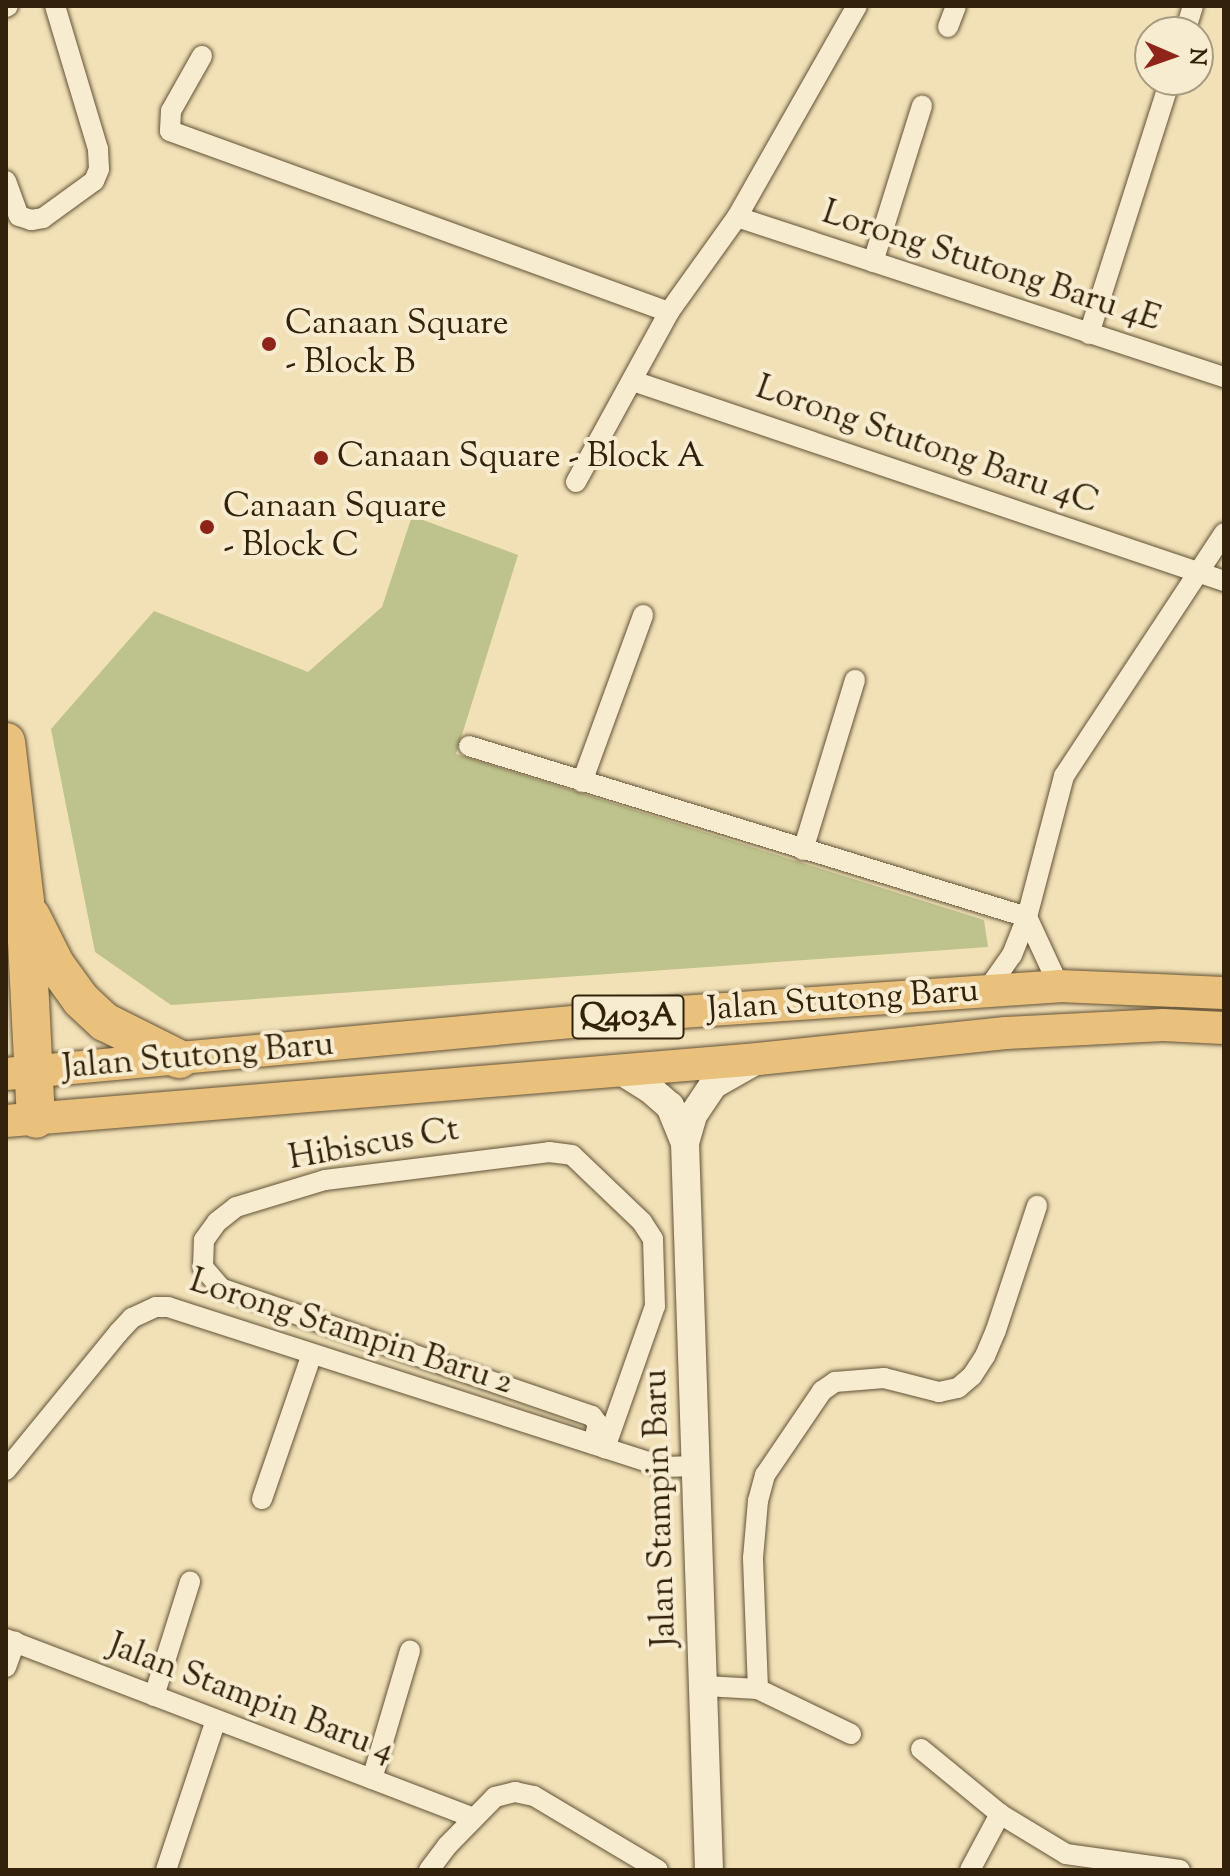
<!DOCTYPE html>
<html>
<head>
<meta charset="utf-8">
<style>
	body { margin:0 }
	#map { position:relative; width:1230px; height:1876px; overflow:hidden; background:#f2e1b7; font-family:"Sorts Mill Goudy",serif }
	div>[style] { position:absolute }
	.green>* { inset:0; background:#bec28c }
	.roads { filter:drop-shadow(0 0 2px #635236) drop-shadow(0 0 2px #635236) }
	.street>* { height:20px; margin:-10px; padding:0 10px; transform-origin:10px; border-radius:10px; background:#f7ecd0 }
	.secondary>* { height:28px; margin:-14px; padding:0 14px; transform-origin:14px; border-radius:14px; background:#f7ecd0 }
	.primary>* { height:32px; margin:-16px; padding:0 16px; transform-origin:16px; border-radius:16px; background:#e9c07c }
	.highway>* { height:38px; margin:-19px; padding:0 19px; transform-origin:19px; border-radius:19px; background:#e9c07c }
	.dots>* { width:22px; height:22px; translate:-50% -50%; box-sizing:border-box; border:4px solid #f7ecd0; border-radius:50% }
	span { translate:-50% -50%; white-space:nowrap; text-align:center; line-height:1.15; -webkit-text-stroke:8px #f7ecd0; paint-order:stroke }
	.shield-label span { padding:2px 6px; background:#f7ecd0; border:2px solid; border-radius:6px; -webkit-text-stroke-width:0 }
	.shield-label { font-size:32px; color:#33220b; font-weight:700 }
	.street-label { font-size:34px; color:#33220b }
	.poi-label { font-size:34px; color:#33220b }
	.left { translate:0 -50%; text-align:left }
	.frame { position:absolute; inset:0; border:8px solid #33220b; pointer-events:none }
	.north { position:absolute; left:1134px; top:16px; width:80px; height:80px; box-sizing:border-box; background:#f7ecd0; border:2px solid #a99b81; border-radius:50%; rotate:92deg; font-size:22px; font-weight:700; line-height:32px; text-align:center; color:#33220b }
	.north::after { content:''; display:block; margin:auto; width:28px; height:36px; background:#8f2418; clip-path:polygon(50% 0,100% 100%,50% 72%,0 100%) }
</style>
</head>
<body>
<div id="map">
	<div class="green">
		<div style="clip-path:polygon(412px 516px,518px 555px,456px 754px,984px 920px,988px 947px,171px 1005px,95px 952px,51px 729px,154px 611px,308px 672px,382px 607px)"></div>
	</div>
	<div class="roads">
		<div class="street">
			<div style="left:6px;top:7px;width:2px;rotate:-27deg"></div>
			<div style="left:948px;top:27px;width:22px;rotate:-69deg"></div>
			<div style="left:1185px;top:32px;width:27px;rotate:-73deg"></div>
			<div style="left:202px;top:56px;width:63px;rotate:119.4deg"></div>
			<div style="left:171px;top:111px;width:20px;rotate:93deg"></div>
			<div style="left:170px;top:131px;width:531px;rotate:19.94deg"></div>
			<div style="left:669px;top:312px;width:117px;rotate:-54.4deg"></div>
			<div style="left:737px;top:217px;width:243px;rotate:-60.4deg"></div>
			<div style="left:6px;top:181px;width:37px;rotate:70deg"></div>
			<div style="left:19px;top:216px;width:13px;rotate:18deg"></div>
			<div style="left:31px;top:220px;width:12px;rotate:-9deg"></div>
			<div style="left:43px;top:218px;width:63px;rotate:-36deg"></div>
			<div style="left:94px;top:181px;width:13px;rotate:-67deg"></div>
			<div style="left:99px;top:169px;width:20px;rotate:-93deg"></div>
			<div style="left:98px;top:149px;width:149px;rotate:-106.7deg"></div>
			<div style="left:737px;top:217px;width:513px;rotate:18.19deg"></div>
			<div style="left:873px;top:262px;width:164px;rotate:-72.6deg"></div>
			<div style="left:1089px;top:334px;width:267px;rotate:-72.3deg"></div>
			<div style="left:633px;top:381px;width:624px;rotate:18.7deg"></div>
			<div style="left:576px;top:482px;width:194px;rotate:-61.3deg"></div>
			<div style="left:469px;top:746px;width:584px;rotate:17.04deg"></div>
			<div style="left:582px;top:782px;width:178px;rotate:-69.9deg"></div>
			<div style="left:803px;top:850px;width:178px;rotate:-73deg"></div>
			<div style="left:1027px;top:917px;width:76px;rotate:65.1deg"></div>
			<div style="left:978px;top:991px;width:13px;rotate:-23deg"></div>
			<div style="left:990px;top:986px;width:38px;rotate:-55deg"></div>
			<div style="left:1012px;top:955px;width:41px;rotate:-68.5deg"></div>
			<div style="left:1027px;top:917px;width:146px;rotate:-75.3deg"></div>
			<div style="left:1064px;top:776px;width:291px;rotate:-56.6deg"></div>
			<div style="left:593px;top:1444px;width:21px;rotate:-76deg"></div>
			<div style="left:598px;top:1424px;width:10px;rotate:-127deg"></div>
			<div style="left:592px;top:1416px;width:392px;rotate:-161deg"></div>
			<div style="left:221px;top:1288px;width:28px;rotate:-131deg"></div>
			<div style="left:203px;top:1267px;width:27px;rotate:-88deg"></div>
			<div style="left:204px;top:1240px;width:22px;rotate:-54deg"></div>
			<div style="left:217px;top:1222px;width:24px;rotate:-38deg"></div>
			<div style="left:236px;top:1207px;width:93px;rotate:-16.9deg"></div>
			<div style="left:325px;top:1180px;width:226px;rotate:-7.1deg"></div>
			<div style="left:549px;top:1152px;width:23px;rotate:7deg"></div>
			<div style="left:572px;top:1155px;width:97px;rotate:43.7deg"></div>
			<div style="left:642px;top:1222px;width:20px;rotate:57deg"></div>
			<div style="left:653px;top:1239px;width:67px;rotate:88.3deg"></div>
			<div style="left:655px;top:1306px;width:151px;rotate:109.4deg"></div>
			<div style="left:6px;top:1470px;width:177px;rotate:-50.7deg"></div>
			<div style="left:118px;top:1333px;width:21px;rotate:-47deg"></div>
			<div style="left:132px;top:1318px;width:26px;rotate:-25deg"></div>
			<div style="left:156px;top:1307px;width:12px"></div>
			<div style="left:168px;top:1307px;width:521px;rotate:17.88deg"></div>
			<div style="left:664px;top:1467px;width:31px;rotate:-2deg"></div>
			<div style="left:262px;top:1499px;width:153px;rotate:-71deg"></div>
			<div style="left:6px;top:1639px;width:501px;rotate:20.93deg"></div>
			<div style="left:6px;top:1667px;width:27px;rotate:-70deg"></div>
			<div style="left:705px;top:1686px;width:53px;rotate:3.2deg"></div>
			<div style="left:154px;top:1696px;width:120px;rotate:-72.5deg"></div>
			<div style="left:851px;top:1734px;width:103px;rotate:-154.2deg"></div>
			<div style="left:758px;top:1689px;width:131px;rotate:-92.2deg"></div>
			<div style="left:753px;top:1558px;width:57px;rotate:-85deg"></div>
			<div style="left:758px;top:1501px;width:27px;rotate:-75deg"></div>
			<div style="left:765px;top:1475px;width:102px;rotate:-55.8deg"></div>
			<div style="left:822px;top:1391px;width:16px;rotate:-35deg"></div>
			<div style="left:835px;top:1382px;width:49px;rotate:-4.7deg"></div>
			<div style="left:884px;top:1378px;width:57px;rotate:14.3deg"></div>
			<div style="left:939px;top:1392px;width:19px;rotate:-12deg"></div>
			<div style="left:958px;top:1388px;width:18px;rotate:-41deg"></div>
			<div style="left:972px;top:1376px;width:24px;rotate:-57deg"></div>
			<div style="left:985px;top:1356px;width:28px;rotate:-67deg"></div>
			<div style="left:996px;top:1330px;width:131px;rotate:-71.7deg"></div>
			<div style="left:921px;top:1749px;width:102px;rotate:39.4deg"></div>
			<div style="left:1000px;top:1814px;width:77px;rotate:31.2deg"></div>
			<div style="left:1066px;top:1854px;width:115px;rotate:8deg"></div>
			<div style="left:372px;top:1779px;width:134px;rotate:-73.5deg"></div>
			<div style="left:166px;top:1870px;width:158px;rotate:-71.6deg"></div>
			<div style="left:429px;top:1870px;width:30px;rotate:-53deg"></div>
			<div style="left:447px;top:1846px;width:69px;rotate:-45.6deg"></div>
			<div style="left:495px;top:1797px;width:21px;rotate:-14deg"></div>
			<div style="left:515px;top:1792px;width:19px;rotate:12deg"></div>
			<div style="left:534px;top:1796px;width:144px;rotate:30.8deg"></div>
			<div style="left:970px;top:1870px;width:64px;rotate:-61.8deg"></div>
		</div>
		<div class="secondary">
			<div style="left:618px;top:1069px;width:36px;rotate:32deg"></div>
			<div style="left:649px;top:1088px;width:28px;rotate:41deg"></div>
			<div style="left:670px;top:1106px;width:40px;rotate:68deg"></div>
			<div style="left:709px;top:1870px;width:727px;rotate:-91.89deg"></div>
			<div style="left:685px;top:1143px;width:29px;rotate:-74deg"></div>
			<div style="left:693px;top:1115px;width:36px;rotate:-56deg"></div>
			<div style="left:713px;top:1085px;width:51px;rotate:-29.6deg"></div>
		</div>
		<div class="primary">
			<div style="left:6px;top:1074px;width:678px;rotate:-5.25deg"></div>
			<div style="left:681px;top:1012px;width:379px;rotate:-3.9deg"></div>
			<div style="left:1059px;top:986px;width:165px;rotate:2.4deg"></div>
			<div style="left:6px;top:1121px;width:755px;rotate:-4.71deg"></div>
			<div style="left:758px;top:1059px;width:249px;rotate:-6deg"></div>
			<div style="left:1006px;top:1033px;width:157px;rotate:-2.9deg"></div>
			<div style="left:1163px;top:1025px;width:61px;rotate:2.8deg"></div>
		</div>
		<div class="highway">
			<div style="left:6px;top:742px;width:161px;rotate:83.2deg"></div>
			<div style="left:25px;top:902px;width:217px;rotate:87.1deg"></div>
			<div style="left:31px;top:916px;width:54px;rotate:63.4deg"></div>
			<div style="left:55px;top:964px;width:44px;rotate:54.2deg"></div>
			<div style="left:81px;top:1000px;width:33px;rotate:43deg"></div>
			<div style="left:105px;top:1022px;width:83px;rotate:26.6deg"></div>
		</div>
	</div>
	<div class="dots">
		<div style="left:269px;top:344px;background:#8f2418"></div>
		<div style="left:321px;top:458px;background:#8f2418"></div>
		<div style="left:207px;top:527px;background:#8f2418"></div>
	</div>
	<div class="shield-label">
		<span style="left:628px;top:1017px">Q403A</span>
	</div>
	<div class="street-label">
		<span style="left:991px;top:267px;rotate:18deg">Lorong Stutong Baru 4E</span>
		<span style="left:927px;top:446px;rotate:19deg">Lorong Stutong Baru 4C</span>
		<span style="left:843px;top:1001px;rotate:-4deg">Jalan Stutong Baru</span>
		<span style="left:198px;top:1057px;rotate:-5deg">Jalan Stutong Baru</span>
		<span style="left:374px;top:1145px;rotate:-10deg">Hibiscus Ct</span>
		<span style="left:351px;top:1333px;rotate:18deg">Lorong Stampin Baru 2</span>
		<span style="left:661px;top:1508px;rotate:-92deg">Jalan Stampin Baru</span>
		<span style="left:251px;top:1699px;rotate:21deg">Jalan Stampin Baru 4</span>
	</div>
	<div class="poi-label">
		<span class="left" style="left:285px;top:344px">Canaan Square<br>- Block B</span>
		<span class="left" style="left:337px;top:458px">Canaan Square - Block A</span>
		<span class="left" style="left:223px;top:527px">Canaan Square<br>- Block C</span>
	</div>
	<div class="frame"></div>
	<div class="north">N</div>
</div>
</body>
</html>
